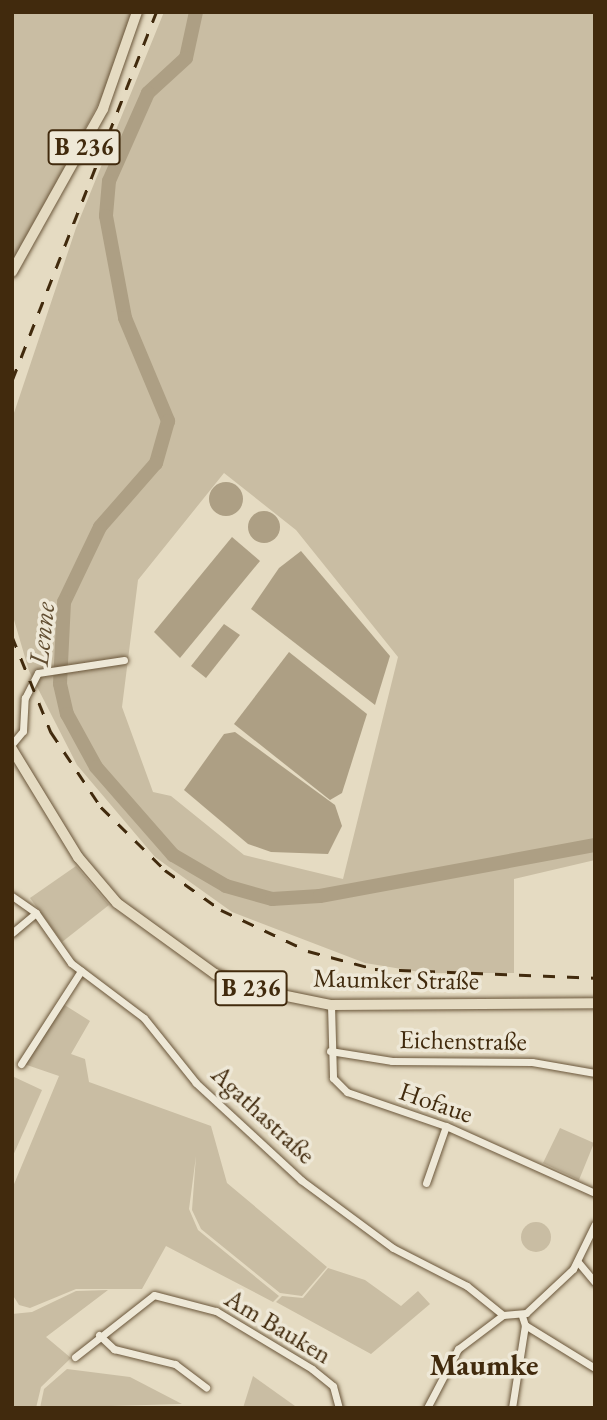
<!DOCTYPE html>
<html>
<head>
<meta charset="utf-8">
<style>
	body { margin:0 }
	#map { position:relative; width:607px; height:1420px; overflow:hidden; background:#e5dbc2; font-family:"EB Garamond",serif }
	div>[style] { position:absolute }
	.green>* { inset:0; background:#c9bda3 }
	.round { border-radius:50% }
	.water>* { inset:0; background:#ad9f84 }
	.river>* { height:14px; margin:-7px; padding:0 7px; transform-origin:7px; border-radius:7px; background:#ad9f84 }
	.roads { filter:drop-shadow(0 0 2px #6a563a) drop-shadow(0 0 2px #6a563a) }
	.street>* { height:7px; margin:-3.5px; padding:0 3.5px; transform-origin:3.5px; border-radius:3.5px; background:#eee8d7 }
	.primary>* { height:10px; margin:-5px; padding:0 5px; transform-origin:5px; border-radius:5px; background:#e5dbc2 }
	.rail>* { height:2.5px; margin-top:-1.25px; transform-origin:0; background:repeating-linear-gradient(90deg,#412a0d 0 12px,transparent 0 24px) }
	span { translate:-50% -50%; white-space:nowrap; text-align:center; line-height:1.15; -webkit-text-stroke:7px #eee8d7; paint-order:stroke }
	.shield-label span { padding:2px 5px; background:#eee8d7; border:2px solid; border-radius:5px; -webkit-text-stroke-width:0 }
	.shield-label { font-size:24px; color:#412a0d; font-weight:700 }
	.street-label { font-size:26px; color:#412a0d }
	.water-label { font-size:28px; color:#614d31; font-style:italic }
	.quarter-label { font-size:30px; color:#412a0d; font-weight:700 }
	.frame { position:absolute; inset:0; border:14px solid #412a0d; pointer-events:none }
</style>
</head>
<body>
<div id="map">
	<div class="green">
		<div style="clip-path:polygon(12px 12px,132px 12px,120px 63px,12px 266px)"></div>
		<div style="clip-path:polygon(evenodd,164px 12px,595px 12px,595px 860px,514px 879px,514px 973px,426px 973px,365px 963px,232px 912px,155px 857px,77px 765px,29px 671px,12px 613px,13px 416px,76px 228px,164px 12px,224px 473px,296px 530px,398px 657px,343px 879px,244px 855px,171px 796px,153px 792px,122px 707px,138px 580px,224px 473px)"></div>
		<div style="clip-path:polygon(76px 866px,109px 905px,62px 942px,30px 898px)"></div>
		<div style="clip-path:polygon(63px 1004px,90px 1021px,71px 1054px,85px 1059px,89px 1082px,211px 1126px,227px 1183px,327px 1267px,302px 1296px,280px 1293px,201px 1229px,192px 1210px,196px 1156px,189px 1209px,198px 1230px,279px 1296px,273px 1302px,166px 1246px,142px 1289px,76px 1289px,30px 1308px,19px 1305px,12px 1294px,12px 1189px,59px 1076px,24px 1064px)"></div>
		<div style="clip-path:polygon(12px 1076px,42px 1090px,12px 1158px)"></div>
		<div style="clip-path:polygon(560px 1128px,594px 1143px,579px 1180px,543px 1163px)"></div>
		<div class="round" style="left:521px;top:1222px;width:30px;height:30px"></div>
		<div style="clip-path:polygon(328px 1268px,365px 1280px,401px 1306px,418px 1291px,430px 1304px,371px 1354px,276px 1302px,282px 1296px,303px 1298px)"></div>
		<div style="clip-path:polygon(108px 1290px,46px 1337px,71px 1358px,41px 1387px,36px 1408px,12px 1408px,12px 1314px,32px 1312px,76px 1291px)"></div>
		<div style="clip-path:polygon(67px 1369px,130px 1377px,182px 1404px,40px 1408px,44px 1389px)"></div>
		<div style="clip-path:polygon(253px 1376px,295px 1406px,294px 1408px,243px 1408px)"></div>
	</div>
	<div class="water">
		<div class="round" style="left:209px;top:482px;width:34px;height:34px"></div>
		<div class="round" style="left:248px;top:511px;width:32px;height:32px"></div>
		<div style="clip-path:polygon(232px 537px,260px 561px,180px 658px,154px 632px)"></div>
		<div style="clip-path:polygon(301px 551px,390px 656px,375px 705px,251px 609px,279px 568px)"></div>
		<div style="clip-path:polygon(224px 624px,240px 635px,206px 678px,191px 666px)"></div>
		<div style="clip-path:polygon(289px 652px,367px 714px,342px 793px,330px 800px,234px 724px)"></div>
		<div style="clip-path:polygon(235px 732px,335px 805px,342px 826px,328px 854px,271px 852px,248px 844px,184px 790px,224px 734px)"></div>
	</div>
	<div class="river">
		<div style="left:196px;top:12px;width:47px;rotate:102.3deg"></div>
		<div style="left:186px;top:58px;width:52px;rotate:137.4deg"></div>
		<div style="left:148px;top:93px;width:96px;rotate:113.9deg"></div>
		<div style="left:109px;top:181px;width:35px;rotate:95deg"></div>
		<div style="left:106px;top:216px;width:104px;rotate:79.4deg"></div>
		<div style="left:125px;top:318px;width:112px;rotate:67.3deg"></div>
		<div style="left:168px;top:421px;width:44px;rotate:105.9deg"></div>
		<div style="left:156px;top:463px;width:85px;rotate:131.2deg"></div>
		<div style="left:100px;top:527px;width:83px;rotate:115.6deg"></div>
		<div style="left:64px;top:602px;width:82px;rotate:92.8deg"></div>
		<div style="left:60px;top:684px;width:31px;rotate:77deg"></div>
		<div style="left:67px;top:714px;width:60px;rotate:61.3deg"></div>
		<div style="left:96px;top:767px;width:117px;rotate:48.8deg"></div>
		<div style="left:173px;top:855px;width:61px;rotate:30.3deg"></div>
		<div style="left:226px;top:886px;width:48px;rotate:15.8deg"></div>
		<div style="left:272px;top:899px;width:48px;rotate:-3.6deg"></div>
		<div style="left:320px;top:896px;width:280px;rotate:-10.5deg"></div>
	</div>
	<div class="roads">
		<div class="street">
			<div style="left:12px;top:744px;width:17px;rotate:-50deg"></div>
			<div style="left:23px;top:731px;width:33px;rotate:-87deg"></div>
			<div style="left:25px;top:698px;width:28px;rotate:-63deg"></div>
			<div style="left:38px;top:673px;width:87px;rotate:-8.6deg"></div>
			<div style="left:12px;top:896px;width:29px;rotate:35deg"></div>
			<div style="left:36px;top:913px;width:61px;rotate:55deg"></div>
			<div style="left:71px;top:963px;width:91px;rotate:37deg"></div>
			<div style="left:144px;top:1018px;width:83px;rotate:51.3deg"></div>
			<div style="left:196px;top:1083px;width:143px;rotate:42.7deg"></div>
			<div style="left:301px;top:1180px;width:114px;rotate:36.5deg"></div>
			<div style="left:393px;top:1248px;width:83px;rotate:27.2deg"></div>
			<div style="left:467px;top:1286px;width:46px;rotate:38.9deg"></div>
			<div style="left:503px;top:1315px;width:23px;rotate:-5deg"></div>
			<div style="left:526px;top:1313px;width:64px;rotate:-43.1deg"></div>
			<div style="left:573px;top:1269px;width:50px;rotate:-63.9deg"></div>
			<div style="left:12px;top:933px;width:31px;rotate:-40deg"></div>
			<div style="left:331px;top:1005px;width:73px;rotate:88.4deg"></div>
			<div style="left:333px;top:1078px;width:20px;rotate:45deg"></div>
			<div style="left:347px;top:1092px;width:105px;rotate:19deg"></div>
			<div style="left:446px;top:1126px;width:163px;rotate:24.2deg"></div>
			<div style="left:330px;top:1051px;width:63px;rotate:9.2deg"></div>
			<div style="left:392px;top:1061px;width:140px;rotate:0.4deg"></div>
			<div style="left:532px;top:1062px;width:64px;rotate:9.9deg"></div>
			<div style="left:21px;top:1064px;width:111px;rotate:-57.2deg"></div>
			<div style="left:426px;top:1183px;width:60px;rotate:-70.7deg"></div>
			<div style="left:578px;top:1262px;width:26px;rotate:50deg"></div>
			<div style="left:522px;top:1316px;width:9px;rotate:72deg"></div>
			<div style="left:525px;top:1325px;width:82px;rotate:31.6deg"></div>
			<div style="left:99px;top:1335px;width:21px;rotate:43deg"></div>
			<div style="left:114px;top:1349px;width:63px;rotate:13.8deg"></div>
			<div style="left:175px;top:1364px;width:39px;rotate:37deg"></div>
			<div style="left:75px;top:1357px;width:100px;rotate:-38.1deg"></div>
			<div style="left:154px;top:1295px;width:64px;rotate:14.5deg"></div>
			<div style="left:216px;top:1311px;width:112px;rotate:31.1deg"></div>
			<div style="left:312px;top:1369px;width:27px;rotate:39deg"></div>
			<div style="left:333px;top:1386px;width:23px;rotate:75deg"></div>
			<div style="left:427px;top:1408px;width:67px;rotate:-62.3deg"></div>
			<div style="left:458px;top:1349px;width:56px;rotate:-37.1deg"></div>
			<div style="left:512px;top:1408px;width:84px;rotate:-81.1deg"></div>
		</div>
		<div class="primary">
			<div style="left:12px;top:272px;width:187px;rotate:-60.8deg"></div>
			<div style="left:103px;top:109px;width:103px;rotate:-70.7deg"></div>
			<div style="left:12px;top:749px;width:127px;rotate:58.6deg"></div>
			<div style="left:78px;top:857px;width:60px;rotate:49.7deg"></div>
			<div style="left:117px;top:903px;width:121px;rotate:35.9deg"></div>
			<div style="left:215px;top:974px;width:45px;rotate:20.9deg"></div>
			<div style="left:257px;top:990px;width:76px;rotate:11.5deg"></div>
			<div style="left:331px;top:1005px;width:264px;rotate:-0.4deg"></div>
		</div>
	</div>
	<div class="rail">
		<div style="left:12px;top:380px;width:395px;rotate:-68.6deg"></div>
		<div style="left:12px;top:636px;width:104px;rotate:67.9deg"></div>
		<div style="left:51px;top:732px;width:90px;rotate:56.3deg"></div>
		<div style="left:101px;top:807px;width:90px;rotate:44.5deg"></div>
		<div style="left:165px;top:870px;width:69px;rotate:35.5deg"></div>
		<div style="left:221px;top:910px;width:96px;rotate:25.2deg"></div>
		<div style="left:308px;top:951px;width:69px;rotate:15deg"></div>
		<div style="left:375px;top:969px;width:220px;rotate:2.3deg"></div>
	</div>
	<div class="shield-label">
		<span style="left:84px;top:147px">B 236</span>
		<span style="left:251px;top:988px">B 236</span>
	</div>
	<div class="street-label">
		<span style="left:396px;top:980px;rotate:1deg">Maumker Straße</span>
		<span style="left:463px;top:1041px;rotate:1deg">Eichenstraße</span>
		<span style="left:436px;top:1103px;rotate:19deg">Hofaue</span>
		<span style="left:263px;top:1115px;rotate:43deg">Agathastraße</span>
		<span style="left:278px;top:1327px;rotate:31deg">Am Bauken</span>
	</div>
	<div class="water-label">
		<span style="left:41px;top:634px;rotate:-84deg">Lenne</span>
	</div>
	<div class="quarter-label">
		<span style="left:484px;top:1365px">Maumke</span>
	</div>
	<div class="frame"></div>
</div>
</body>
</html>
